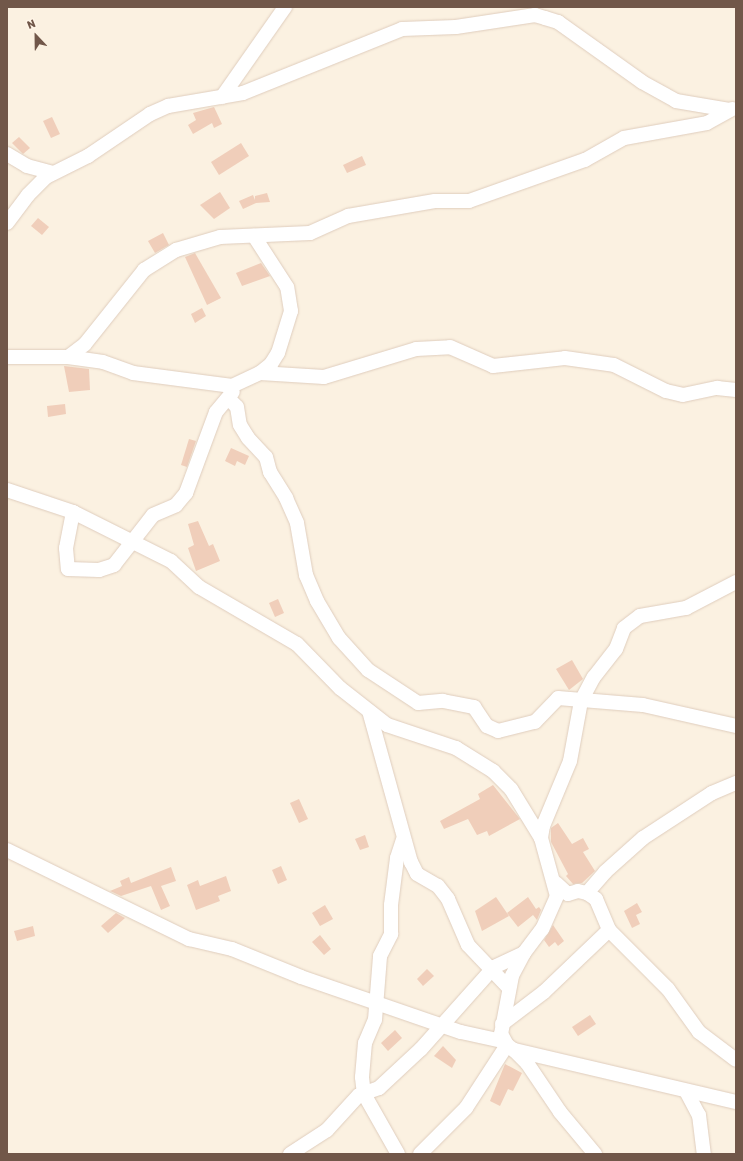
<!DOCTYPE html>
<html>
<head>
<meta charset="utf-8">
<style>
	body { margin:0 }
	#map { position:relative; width:743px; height:1161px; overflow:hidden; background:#fbf1e1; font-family:Rubik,sans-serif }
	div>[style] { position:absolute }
	.building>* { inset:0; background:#f0ceba }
	.roads { filter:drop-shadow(0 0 1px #dfcdbd) drop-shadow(0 0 1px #dfcdbd) }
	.street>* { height:14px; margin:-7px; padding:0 7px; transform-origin:7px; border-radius:7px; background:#fff }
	span { translate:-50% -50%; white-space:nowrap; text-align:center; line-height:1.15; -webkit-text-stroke:3px #fff5e7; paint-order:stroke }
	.frame { position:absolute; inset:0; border:8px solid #715749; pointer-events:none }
	.north { position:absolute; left:16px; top:16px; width:40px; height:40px; -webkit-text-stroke:3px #fff5e7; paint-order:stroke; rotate:338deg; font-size:11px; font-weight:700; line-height:16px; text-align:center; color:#715749 }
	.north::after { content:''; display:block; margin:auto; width:14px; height:18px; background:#715749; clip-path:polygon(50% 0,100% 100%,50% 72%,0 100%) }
</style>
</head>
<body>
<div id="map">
	<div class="building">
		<div style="clip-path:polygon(214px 107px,222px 124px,214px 128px,212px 123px,193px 134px,188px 125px,196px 120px,193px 113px)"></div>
		<div style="clip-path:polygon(52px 117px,60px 134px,51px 138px,43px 121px)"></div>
		<div style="clip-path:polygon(19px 137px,30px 148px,23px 154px,12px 143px)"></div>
		<div style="clip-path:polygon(241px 143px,249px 156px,219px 175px,211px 162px)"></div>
		<div style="clip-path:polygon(362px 156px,366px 165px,347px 173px,343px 165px)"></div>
		<div style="clip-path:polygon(220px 192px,230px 208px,214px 219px,200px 205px)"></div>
		<div style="clip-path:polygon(267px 193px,270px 202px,256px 203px,243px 209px,239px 201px,253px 195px,255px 200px,255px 196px)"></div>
		<div style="clip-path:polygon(38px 218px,49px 227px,42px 235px,31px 226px)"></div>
		<div style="clip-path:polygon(163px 233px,169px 245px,155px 253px,148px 241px)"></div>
		<div style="clip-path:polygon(195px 253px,221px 298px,207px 305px,185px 257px)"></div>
		<div style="clip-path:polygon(261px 263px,270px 276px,242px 286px,236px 273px)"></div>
		<div style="clip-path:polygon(202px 308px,206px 316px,195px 323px,191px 314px)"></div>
		<div style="clip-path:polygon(64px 366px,89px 369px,90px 390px,69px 392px)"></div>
		<div style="clip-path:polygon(65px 404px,66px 414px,48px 417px,47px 406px)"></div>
		<div style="clip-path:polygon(189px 439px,196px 441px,187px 467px,181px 465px)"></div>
		<div style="clip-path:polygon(231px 448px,249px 456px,245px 465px,237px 461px,235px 466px,225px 461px)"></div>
		<div style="clip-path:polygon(198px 521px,209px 546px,213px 544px,220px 561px,196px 571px,188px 548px,194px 545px,188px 524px)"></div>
		<div style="clip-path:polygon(278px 599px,284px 613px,275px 617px,269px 603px)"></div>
		<div style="clip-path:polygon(572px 660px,583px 679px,569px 690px,556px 669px)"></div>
		<div style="clip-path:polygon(493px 785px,520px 819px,489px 836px,487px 831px,477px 835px,468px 819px,444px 829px,440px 821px,480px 799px,478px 794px)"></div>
		<div style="clip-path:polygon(299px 799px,308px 819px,299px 823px,290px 803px)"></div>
		<div style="clip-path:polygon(558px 823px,572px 844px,583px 838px,589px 849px,583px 852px,595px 871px,582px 883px,573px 884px,566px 876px,568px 874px,551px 842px,551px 828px)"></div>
		<div style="clip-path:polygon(365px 835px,369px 847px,360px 850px,355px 839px)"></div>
		<div style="clip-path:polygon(281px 866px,287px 880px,278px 884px,272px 870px)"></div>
		<div style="clip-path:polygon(171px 867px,176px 881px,161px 886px,170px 906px,161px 910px,151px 886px,121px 896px,110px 891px,122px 886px,120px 881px,129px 877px,131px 883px)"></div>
		<div style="clip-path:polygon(226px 876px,231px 891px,218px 896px,220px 901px,196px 910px,187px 885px,198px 880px,200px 886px)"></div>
		<div style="clip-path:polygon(496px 897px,509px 916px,482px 931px,475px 911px)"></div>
		<div style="clip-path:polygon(528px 897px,536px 909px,539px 907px,541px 910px,537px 920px,533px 915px,518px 927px,507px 913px)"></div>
		<div style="clip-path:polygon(637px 903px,642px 912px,636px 915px,640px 924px,632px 928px,624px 911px)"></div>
		<div style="clip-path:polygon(325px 905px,333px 919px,320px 926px,312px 913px)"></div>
		<div style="clip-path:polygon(116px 913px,125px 918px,108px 933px,101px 926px)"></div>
		<div style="clip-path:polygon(553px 925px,564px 941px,558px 946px,555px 942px,549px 947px,544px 940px)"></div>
		<div style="clip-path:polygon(33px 926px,35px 936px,17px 941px,14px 931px)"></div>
		<div style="clip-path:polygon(320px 935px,331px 949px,324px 955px,312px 942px)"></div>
		<div style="clip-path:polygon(427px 969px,434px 976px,423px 986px,417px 979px)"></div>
		<div style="clip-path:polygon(590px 1015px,596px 1024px,578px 1036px,572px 1027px)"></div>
		<div style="clip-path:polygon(395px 1030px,402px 1038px,388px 1051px,381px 1043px)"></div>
		<div style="clip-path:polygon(443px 1046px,456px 1060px,452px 1068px,434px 1056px)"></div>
		<div style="clip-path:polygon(505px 1064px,522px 1073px,513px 1091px,508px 1089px,500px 1106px,490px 1101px)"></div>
	</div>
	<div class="roads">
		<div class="street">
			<div style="left:222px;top:97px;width:110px;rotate:-55deg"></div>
			<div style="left:7px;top:154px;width:23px;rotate:31deg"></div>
			<div style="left:27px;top:166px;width:27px;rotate:15deg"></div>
			<div style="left:7px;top:223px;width:35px;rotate:-53deg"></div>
			<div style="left:28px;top:195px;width:25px;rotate:-45deg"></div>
			<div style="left:46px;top:177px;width:47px;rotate:-26.6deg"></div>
			<div style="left:88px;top:156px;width:75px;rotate:-34.1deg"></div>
			<div style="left:150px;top:114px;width:20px;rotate:-24deg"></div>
			<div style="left:168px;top:106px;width:76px;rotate:-9.8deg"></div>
			<div style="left:243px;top:93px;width:171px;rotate:-21.9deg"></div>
			<div style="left:402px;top:29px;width:54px;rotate:-2.1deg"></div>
			<div style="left:456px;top:27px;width:80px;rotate:-8.6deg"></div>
			<div style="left:535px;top:15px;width:10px;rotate:17deg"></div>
			<div style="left:545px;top:18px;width:14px;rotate:17deg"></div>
			<div style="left:558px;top:22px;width:103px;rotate:35.5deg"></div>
			<div style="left:642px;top:82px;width:39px;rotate:29deg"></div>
			<div style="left:676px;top:101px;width:54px;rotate:9.6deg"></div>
			<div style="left:7px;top:357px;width:61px"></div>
			<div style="left:68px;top:357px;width:21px;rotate:-37deg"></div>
			<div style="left:85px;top:344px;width:95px;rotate:-51.4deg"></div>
			<div style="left:144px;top:270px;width:38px;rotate:-32deg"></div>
			<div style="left:176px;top:250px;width:46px;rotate:-16.5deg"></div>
			<div style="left:220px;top:237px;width:90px;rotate:-2.5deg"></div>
			<div style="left:310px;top:233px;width:42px;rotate:-24.1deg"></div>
			<div style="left:348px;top:216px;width:88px;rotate:-9.8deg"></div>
			<div style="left:435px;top:201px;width:34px"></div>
			<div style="left:469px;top:201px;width:123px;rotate:-19.5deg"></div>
			<div style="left:585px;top:160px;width:45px;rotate:-29.4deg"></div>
			<div style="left:624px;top:138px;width:84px;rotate:-10.2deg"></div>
			<div style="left:707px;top:123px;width:29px;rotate:-29deg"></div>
			<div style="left:68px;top:357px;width:35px;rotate:8deg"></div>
			<div style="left:103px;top:362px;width:32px;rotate:20deg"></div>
			<div style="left:133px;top:373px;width:100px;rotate:7.5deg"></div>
			<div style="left:232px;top:386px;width:31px;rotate:-25deg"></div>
			<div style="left:260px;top:373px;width:14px;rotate:-39deg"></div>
			<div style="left:271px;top:364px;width:13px;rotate:-58deg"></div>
			<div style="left:278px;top:353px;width:44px;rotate:-72.8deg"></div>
			<div style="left:291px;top:311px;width:24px;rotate:-99deg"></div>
			<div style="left:287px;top:287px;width:61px;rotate:-122.9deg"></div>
			<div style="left:260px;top:373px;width:64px;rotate:3.6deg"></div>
			<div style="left:324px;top:377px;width:96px;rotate:-16.9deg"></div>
			<div style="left:416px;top:349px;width:34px;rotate:-3deg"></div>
			<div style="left:450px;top:347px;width:47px;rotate:23.8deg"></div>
			<div style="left:493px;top:366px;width:72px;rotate:-6.3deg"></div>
			<div style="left:565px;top:358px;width:49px;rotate:8.1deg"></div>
			<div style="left:614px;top:365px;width:58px;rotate:26.6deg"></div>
			<div style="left:666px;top:391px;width:17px;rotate:13deg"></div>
			<div style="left:683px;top:395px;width:35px;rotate:-12deg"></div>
			<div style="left:717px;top:388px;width:19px;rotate:6deg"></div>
			<div style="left:229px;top:399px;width:11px;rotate:45deg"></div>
			<div style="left:237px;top:407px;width:18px;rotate:81deg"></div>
			<div style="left:240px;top:425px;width:15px;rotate:58deg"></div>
			<div style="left:248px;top:438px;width:26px;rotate:47deg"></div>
			<div style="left:266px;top:457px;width:16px;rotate:75deg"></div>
			<div style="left:270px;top:472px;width:31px;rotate:58deg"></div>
			<div style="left:286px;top:498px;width:27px;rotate:66deg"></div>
			<div style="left:297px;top:523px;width:53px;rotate:80.2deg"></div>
			<div style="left:306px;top:575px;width:28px;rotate:67deg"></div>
			<div style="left:317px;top:601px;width:43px;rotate:59.3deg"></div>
			<div style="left:339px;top:638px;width:43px;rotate:47.8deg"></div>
			<div style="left:368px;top:670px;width:60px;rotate:33.4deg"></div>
			<div style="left:418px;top:703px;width:25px;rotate:-5deg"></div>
			<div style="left:443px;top:701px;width:32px;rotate:11deg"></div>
			<div style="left:474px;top:707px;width:23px;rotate:56deg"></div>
			<div style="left:487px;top:726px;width:12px;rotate:24deg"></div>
			<div style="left:498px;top:731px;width:38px;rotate:-14deg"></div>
			<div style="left:535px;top:722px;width:33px;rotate:-46deg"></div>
			<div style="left:558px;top:698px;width:85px;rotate:4.7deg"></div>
			<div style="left:643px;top:705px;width:95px;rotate:12.7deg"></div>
			<div style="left:7px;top:490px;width:70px;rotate:18.4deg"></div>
			<div style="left:73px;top:512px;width:110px;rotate:26.6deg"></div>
			<div style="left:171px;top:561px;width:38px;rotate:43deg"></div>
			<div style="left:199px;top:587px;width:113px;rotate:30.2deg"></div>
			<div style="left:297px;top:644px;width:62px;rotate:45.7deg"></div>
			<div style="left:340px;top:688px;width:60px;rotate:38.2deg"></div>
			<div style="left:387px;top:725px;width:73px;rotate:18.4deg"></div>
			<div style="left:456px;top:748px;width:44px;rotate:31.9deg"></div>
			<div style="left:493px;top:771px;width:25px;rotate:45deg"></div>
			<div style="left:511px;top:789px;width:57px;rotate:58.5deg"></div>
			<div style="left:541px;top:838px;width:60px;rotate:74.6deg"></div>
			<div style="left:557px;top:896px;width:36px;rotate:114deg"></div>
			<div style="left:542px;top:929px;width:30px;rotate:127deg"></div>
			<div style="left:524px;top:953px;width:26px;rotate:118deg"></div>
			<div style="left:512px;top:976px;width:59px;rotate:100.7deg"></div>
			<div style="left:501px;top:1034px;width:13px;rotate:61deg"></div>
			<div style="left:507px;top:1045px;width:9px;rotate:36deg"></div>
			<div style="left:514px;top:1050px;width:228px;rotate:13.2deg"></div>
			<div style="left:73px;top:512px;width:37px;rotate:101deg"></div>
			<div style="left:66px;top:548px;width:21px;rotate:85deg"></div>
			<div style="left:68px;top:569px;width:31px;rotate:2deg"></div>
			<div style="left:99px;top:570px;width:16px;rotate:-18deg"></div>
			<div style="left:114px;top:565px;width:63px;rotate:-52deg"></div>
			<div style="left:153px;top:515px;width:25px;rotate:-23deg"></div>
			<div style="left:176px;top:505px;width:16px;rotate:-50deg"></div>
			<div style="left:186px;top:493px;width:86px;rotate:-69.7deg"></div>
			<div style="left:216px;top:412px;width:26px;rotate:-50deg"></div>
			<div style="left:369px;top:711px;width:157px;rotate:74.5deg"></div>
			<div style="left:411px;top:862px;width:13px;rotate:63deg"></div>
			<div style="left:417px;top:874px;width:24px;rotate:30deg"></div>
			<div style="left:438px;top:886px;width:16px;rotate:52deg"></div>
			<div style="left:448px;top:899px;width:50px;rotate:66.5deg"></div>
			<div style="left:468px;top:945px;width:59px;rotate:46.4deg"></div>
			<div style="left:541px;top:838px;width:12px;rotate:-81deg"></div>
			<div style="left:543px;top:826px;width:70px;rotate:-67.4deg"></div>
			<div style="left:570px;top:761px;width:61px;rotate:-79.6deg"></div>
			<div style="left:581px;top:701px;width:27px;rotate:-62deg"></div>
			<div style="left:594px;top:677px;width:36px;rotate:-52deg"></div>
			<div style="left:616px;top:649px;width:22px;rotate:-69deg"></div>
			<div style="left:624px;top:628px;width:20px;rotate:-37deg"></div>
			<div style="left:640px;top:616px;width:47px;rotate:-9.9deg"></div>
			<div style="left:686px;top:608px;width:56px;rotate:-27.5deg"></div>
			<div style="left:7px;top:850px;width:203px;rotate:26.1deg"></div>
			<div style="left:189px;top:939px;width:44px;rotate:13.1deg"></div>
			<div style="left:232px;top:949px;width:74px;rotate:22.1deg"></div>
			<div style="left:301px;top:977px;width:169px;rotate:19deg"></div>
			<div style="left:461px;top:1032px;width:42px;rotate:12.4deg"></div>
			<div style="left:556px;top:883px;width:16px;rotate:43deg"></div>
			<div style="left:568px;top:894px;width:10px;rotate:-17deg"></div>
			<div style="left:578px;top:891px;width:9px;rotate:13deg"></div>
			<div style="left:587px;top:893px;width:28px;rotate:-49deg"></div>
			<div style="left:605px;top:872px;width:51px;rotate:-41.8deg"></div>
			<div style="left:643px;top:838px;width:82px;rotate:-33.1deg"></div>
			<div style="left:712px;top:793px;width:26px;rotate:-23deg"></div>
			<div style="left:587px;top:893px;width:11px;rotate:34deg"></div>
			<div style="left:596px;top:899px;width:34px;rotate:67deg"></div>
			<div style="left:609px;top:930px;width:83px;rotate:45deg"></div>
			<div style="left:668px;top:989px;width:53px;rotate:54.2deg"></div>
			<div style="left:699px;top:1032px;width:46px;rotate:37.1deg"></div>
			<div style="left:502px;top:1024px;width:53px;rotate:-37.3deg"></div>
			<div style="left:544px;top:992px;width:90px;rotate:-43.6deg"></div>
			<div style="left:514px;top:1050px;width:18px;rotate:45deg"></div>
			<div style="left:527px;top:1063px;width:59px;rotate:56deg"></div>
			<div style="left:560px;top:1112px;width:55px;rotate:50.2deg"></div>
			<div style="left:686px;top:1091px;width:27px;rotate:62deg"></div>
			<div style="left:699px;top:1115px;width:39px;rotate:83deg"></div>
			<div style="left:290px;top:1154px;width:44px;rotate:-33deg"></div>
			<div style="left:327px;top:1130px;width:47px;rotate:-47.6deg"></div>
			<div style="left:359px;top:1095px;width:21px;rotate:-19deg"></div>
			<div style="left:379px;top:1088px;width:57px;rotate:-42.9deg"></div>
			<div style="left:421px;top:1049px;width:110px;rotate:-48.3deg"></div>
			<div style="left:494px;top:967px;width:33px;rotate:-25deg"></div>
			<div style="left:398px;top:1154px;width:69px;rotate:-119.5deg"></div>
			<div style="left:364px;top:1094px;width:17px;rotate:-97deg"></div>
			<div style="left:362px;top:1077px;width:34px;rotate:-85deg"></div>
			<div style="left:365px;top:1043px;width:25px;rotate:-67deg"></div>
			<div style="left:375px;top:1020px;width:64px;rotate:-85.5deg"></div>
			<div style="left:380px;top:956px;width:25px;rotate:-63deg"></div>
			<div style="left:391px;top:934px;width:29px;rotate:-90deg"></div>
			<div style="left:391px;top:905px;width:47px;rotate:-82.7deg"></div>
			<div style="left:397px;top:858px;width:19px;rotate:-72deg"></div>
			<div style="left:420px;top:1154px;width:65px;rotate:-45deg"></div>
			<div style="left:466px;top:1108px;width:75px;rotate:-56.9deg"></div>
		</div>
	</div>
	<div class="frame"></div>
	<div class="north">N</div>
</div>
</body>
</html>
